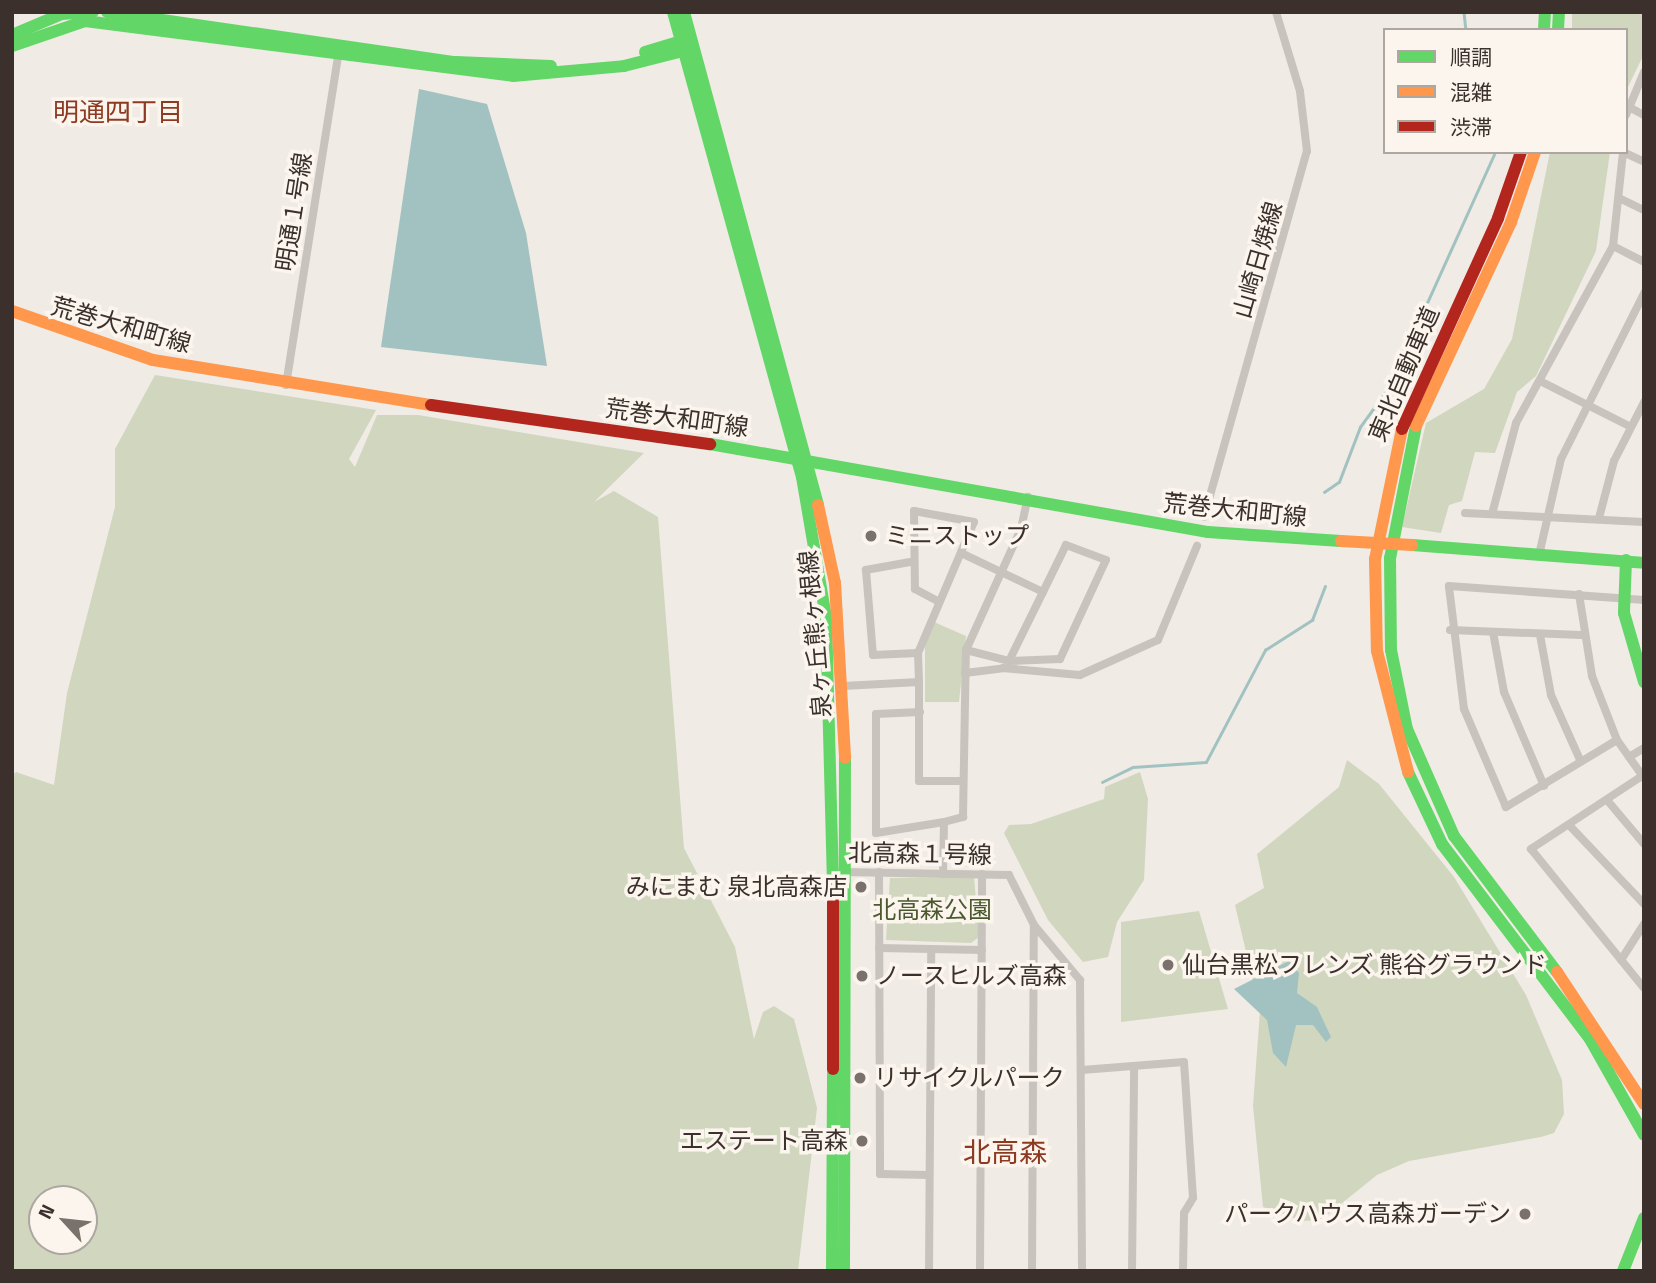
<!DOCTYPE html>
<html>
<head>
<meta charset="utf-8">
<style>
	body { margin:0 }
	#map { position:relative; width:1656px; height:1283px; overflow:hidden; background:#f0ebe5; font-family:"Titillium Web","Noto Sans JP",sans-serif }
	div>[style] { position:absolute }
	.green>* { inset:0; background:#d1d6bf }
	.water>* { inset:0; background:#a1c2c1 }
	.stream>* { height:2.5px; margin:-1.25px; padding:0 1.25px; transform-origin:1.25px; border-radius:1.25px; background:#a1c2c1 }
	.street>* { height:8px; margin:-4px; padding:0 4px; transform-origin:4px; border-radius:4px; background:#c9c3be }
	.fast>* { height:12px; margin:-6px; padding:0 6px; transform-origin:6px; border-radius:6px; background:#63d668 }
	.slow>* { height:12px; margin:-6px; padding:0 6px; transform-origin:6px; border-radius:6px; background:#ff974d }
	.jam>* { height:12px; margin:-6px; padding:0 6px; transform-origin:6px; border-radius:6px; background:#b3261e }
	.slow-bridge>* { height:12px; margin:-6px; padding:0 6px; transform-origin:6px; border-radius:6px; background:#ff974d }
	.dots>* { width:19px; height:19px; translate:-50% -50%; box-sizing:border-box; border:4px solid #fbf5ee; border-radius:50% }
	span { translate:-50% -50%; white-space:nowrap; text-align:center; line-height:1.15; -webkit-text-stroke:7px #fbf5ee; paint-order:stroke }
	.street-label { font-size:24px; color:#3b302b }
	.poi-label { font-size:24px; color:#3b302b }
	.left { translate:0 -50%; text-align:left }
	.right { translate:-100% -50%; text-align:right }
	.park-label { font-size:24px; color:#4a5a2e }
	.neighbourhood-label { font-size:26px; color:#8c3b22 }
	.quarter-label { font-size:28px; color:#8c3b22 }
	.frame { position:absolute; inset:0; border:14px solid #3b302b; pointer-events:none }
	.legend { position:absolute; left:1383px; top:28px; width:245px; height:126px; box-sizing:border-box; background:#fbf5ee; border:2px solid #aea6a0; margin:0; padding:9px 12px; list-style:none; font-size:21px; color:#3b302b }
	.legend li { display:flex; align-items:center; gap:14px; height:35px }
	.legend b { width:35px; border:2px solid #aea6a0 }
	.north { position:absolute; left:28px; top:1185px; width:70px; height:70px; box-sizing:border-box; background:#fbf5ee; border:2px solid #aea6a0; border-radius:50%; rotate:297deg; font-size:19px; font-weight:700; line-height:28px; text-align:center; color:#3b302b }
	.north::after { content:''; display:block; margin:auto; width:24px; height:32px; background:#7a716c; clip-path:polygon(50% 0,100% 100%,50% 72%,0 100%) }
</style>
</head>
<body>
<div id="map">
	<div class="green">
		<div style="clip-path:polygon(1572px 12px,1644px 12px,1644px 54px,1626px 91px,1626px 30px,1572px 30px)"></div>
		<div style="clip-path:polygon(1550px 152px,1610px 152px,1596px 251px,1536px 376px,1517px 392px,1495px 453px,1475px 452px,1462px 501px,1449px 505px,1441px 533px,1402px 527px,1426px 423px,1484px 389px,1512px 339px)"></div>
		<div style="clip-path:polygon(evenodd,155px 375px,376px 410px,349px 459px,355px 467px,377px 415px,418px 415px,644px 453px,594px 502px,614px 491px,658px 517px,684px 848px,735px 947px,754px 1039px,763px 1012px,774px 1006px,794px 1019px,802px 1050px,817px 1108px,798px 1271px,12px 1271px,12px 776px,16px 772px,54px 785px,67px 693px,115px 507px,115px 449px,155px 375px,42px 1199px,84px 1199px,84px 1241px,42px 1241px,42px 1199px)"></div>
		<div style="clip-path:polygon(934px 622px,966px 636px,959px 702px,925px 702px,925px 645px)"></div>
		<div style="clip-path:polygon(1347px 760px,1379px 784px,1454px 877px,1526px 995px,1562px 1080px,1564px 1114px,1554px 1133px,1541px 1137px,1409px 1161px,1377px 1175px,1321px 1220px,1302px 1221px,1263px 1207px,1253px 1106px,1260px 1011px,1235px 905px,1264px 888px,1257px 854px,1339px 787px)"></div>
		<div style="clip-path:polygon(1140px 772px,1148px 799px,1144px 880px,1117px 922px,1108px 957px,1083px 962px,1048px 920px,1004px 833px,1009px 825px,1031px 824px,1104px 799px,1105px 787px)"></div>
		<div style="clip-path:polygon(974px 877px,979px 937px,971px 943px,886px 940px,890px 878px)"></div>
		<div style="clip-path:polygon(1199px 911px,1228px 1009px,1121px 1022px,1121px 922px)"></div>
	</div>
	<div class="water">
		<div style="clip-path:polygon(419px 89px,487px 104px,526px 233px,547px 366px,381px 347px)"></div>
		<div style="clip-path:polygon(1289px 961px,1299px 973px,1297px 993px,1317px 1007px,1331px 1037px,1326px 1042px,1313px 1025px,1296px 1025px,1286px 1067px,1273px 1053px,1267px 1020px,1234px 989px)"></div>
	</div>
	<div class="stream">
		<div style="left:1464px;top:12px;width:18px;rotate:84deg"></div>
		<div style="left:1324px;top:492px;width:18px;rotate:-34deg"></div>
		<div style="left:1339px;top:482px;width:59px;rotate:-69.1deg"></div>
		<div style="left:1360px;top:427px;width:49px;rotate:-54.1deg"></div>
		<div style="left:1389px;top:387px;width:258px;rotate:-65.7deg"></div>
		<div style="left:1102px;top:782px;width:34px;rotate:-26deg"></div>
		<div style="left:1133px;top:767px;width:73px;rotate:-3.9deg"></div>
		<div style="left:1206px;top:762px;width:127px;rotate:-62.2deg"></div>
		<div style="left:1265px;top:650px;width:56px;rotate:-32.6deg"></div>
		<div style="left:1312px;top:620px;width:36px;rotate:-69deg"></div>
	</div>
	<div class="street">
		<div style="left:1627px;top:106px;width:19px;rotate:28deg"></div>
		<div style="left:1626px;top:115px;width:47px;rotate:-67.3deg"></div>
		<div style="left:1623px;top:152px;width:23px;rotate:25deg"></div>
		<div style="left:1619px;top:198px;width:28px;rotate:26deg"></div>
		<div style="left:1613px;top:246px;width:35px;rotate:27deg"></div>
		<div style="left:1544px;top:383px;width:97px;rotate:26.8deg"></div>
		<div style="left:286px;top:385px;width:340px;rotate:-81deg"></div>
		<div style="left:1465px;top:513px;width:179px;rotate:2.9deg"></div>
		<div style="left:1492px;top:514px;width:94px;rotate:-75.2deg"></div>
		<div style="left:1516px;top:423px;width:202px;rotate:-61.3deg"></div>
		<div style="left:1613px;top:246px;width:95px;rotate:-83.9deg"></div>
		<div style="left:1204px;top:517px;width:380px;rotate:-74.3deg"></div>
		<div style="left:1307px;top:151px;width:60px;rotate:-96.7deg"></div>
		<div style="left:1300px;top:91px;width:83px;rotate:-106.9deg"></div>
		<div style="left:1599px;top:518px;width:59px;rotate:-75.3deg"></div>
		<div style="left:1614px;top:461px;width:66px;rotate:-63deg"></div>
		<div style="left:1539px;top:555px;width:98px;rotate:-77.1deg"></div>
		<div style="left:1561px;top:459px;width:186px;rotate:-63.4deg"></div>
		<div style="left:910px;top:562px;width:45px;rotate:169.7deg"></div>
		<div style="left:866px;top:570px;width:85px;rotate:85.3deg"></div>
		<div style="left:873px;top:655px;width:45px;rotate:-2.5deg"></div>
		<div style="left:918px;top:653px;width:142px;rotate:-66.9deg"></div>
		<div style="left:974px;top:522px;width:61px;rotate:-169.6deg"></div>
		<div style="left:914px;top:511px;width:78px;rotate:89.3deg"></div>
		<div style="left:915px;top:589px;width:26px;rotate:28deg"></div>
		<div style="left:1579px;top:594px;width:83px;rotate:81deg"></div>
		<div style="left:1592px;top:676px;width:69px;rotate:68.7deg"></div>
		<div style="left:1617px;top:740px;width:47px;rotate:54.6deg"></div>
		<div style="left:1450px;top:630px;width:131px;rotate:2.2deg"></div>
		<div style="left:1493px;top:632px;width:61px;rotate:79.6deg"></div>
		<div style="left:1504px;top:692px;width:102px;rotate:66.9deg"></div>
		<div style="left:1540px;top:635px;width:61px;rotate:79.6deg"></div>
		<div style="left:1551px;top:695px;width:73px;rotate:65.9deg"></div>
		<div style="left:966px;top:650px;width:133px;rotate:-65.6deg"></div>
		<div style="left:1021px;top:529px;width:33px;rotate:-78deg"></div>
		<div style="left:918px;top:653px;width:29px;rotate:88deg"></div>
		<div style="left:1009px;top:661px;width:77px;rotate:-63.8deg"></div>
		<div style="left:965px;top:673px;width:38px;rotate:-7deg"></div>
		<div style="left:1003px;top:668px;width:77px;rotate:5.2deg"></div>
		<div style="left:1080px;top:675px;width:85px;rotate:-24.2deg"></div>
		<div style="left:1158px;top:640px;width:102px;rotate:-67.5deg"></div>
		<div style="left:843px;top:686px;width:76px;rotate:-3deg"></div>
		<div style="left:919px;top:682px;width:99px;rotate:90deg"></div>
		<div style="left:919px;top:781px;width:42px"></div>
		<div style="left:920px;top:712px;width:44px;rotate:177.4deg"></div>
		<div style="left:876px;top:714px;width:119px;rotate:90deg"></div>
		<div style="left:876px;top:833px;width:69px;rotate:-9.2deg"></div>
		<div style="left:1617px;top:740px;width:130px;rotate:148.9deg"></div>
		<div style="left:1506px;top:807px;width:107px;rotate:-113.2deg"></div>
		<div style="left:1464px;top:709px;width:124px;rotate:-97deg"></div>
		<div style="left:1449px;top:586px;width:196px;rotate:4.1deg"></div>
		<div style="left:1629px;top:757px;width:17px;rotate:-31deg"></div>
		<div style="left:1642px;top:776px;width:133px;rotate:146.7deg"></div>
		<div style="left:1531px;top:849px;width:179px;rotate:50.9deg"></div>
		<div style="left:1607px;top:800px;width:57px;rotate:49.9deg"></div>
		<div style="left:1569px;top:825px;width:109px;rotate:46.5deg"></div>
		<div style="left:842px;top:872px;width:167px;rotate:1deg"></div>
		<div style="left:1009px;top:875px;width:56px;rotate:63.4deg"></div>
		<div style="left:1034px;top:925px;width:72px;rotate:50.1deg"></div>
		<div style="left:1080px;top:980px;width:291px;rotate:89.6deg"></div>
		<div style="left:879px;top:872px;width:302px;rotate:89.8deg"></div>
		<div style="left:880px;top:1174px;width:49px;rotate:1.2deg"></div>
		<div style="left:943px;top:874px;width:52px;rotate:-88.9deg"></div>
		<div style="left:944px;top:822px;width:20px;rotate:-15deg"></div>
		<div style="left:963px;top:817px;width:167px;rotate:-89deg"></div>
		<div style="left:966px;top:650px;width:44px;rotate:14.3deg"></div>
		<div style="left:1009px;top:661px;width:51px;rotate:-2.2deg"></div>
		<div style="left:1060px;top:659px;width:109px;rotate:-65.1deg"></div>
		<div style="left:1106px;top:560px;width:43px;rotate:-159.4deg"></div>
		<div style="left:1066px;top:545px;width:52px;rotate:116.1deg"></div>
		<div style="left:1043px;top:592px;width:91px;rotate:-154.6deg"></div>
		<div style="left:879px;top:948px;width:103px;rotate:1.1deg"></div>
		<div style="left:1621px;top:960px;width:43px;rotate:-57.4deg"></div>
		<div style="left:1082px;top:1070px;width:102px;rotate:-4.5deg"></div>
		<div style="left:1184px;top:1062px;width:136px;rotate:86.2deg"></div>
		<div style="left:1193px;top:1198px;width:17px;rotate:121deg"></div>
		<div style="left:1184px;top:1213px;width:58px;rotate:91deg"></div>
		<div style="left:929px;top:1271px;width:322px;rotate:-89.6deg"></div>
		<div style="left:980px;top:1271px;width:397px;rotate:-89.7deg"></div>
		<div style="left:1032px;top:1271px;width:346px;rotate:-89.7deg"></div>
		<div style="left:1132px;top:1271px;width:203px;rotate:-89.4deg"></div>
	</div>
	<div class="fast">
		<div style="left:107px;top:12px;width:353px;rotate:8.2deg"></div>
		<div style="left:456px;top:62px;width:95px;rotate:2.4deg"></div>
		<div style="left:673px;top:12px;width:483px;rotate:74.5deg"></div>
		<div style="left:802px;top:477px;width:142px;rotate:80.3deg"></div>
		<div style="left:826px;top:617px;width:272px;rotate:88.5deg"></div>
		<div style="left:684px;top:12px;width:511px;rotate:74.79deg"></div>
		<div style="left:1544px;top:30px;width:18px;rotate:-87deg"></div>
		<div style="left:1558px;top:30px;width:18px;rotate:-87deg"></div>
		<div style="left:12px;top:35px;width:54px;rotate:-22.8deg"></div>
		<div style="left:62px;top:14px;width:31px;rotate:-4deg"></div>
		<div style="left:12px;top:46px;width:77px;rotate:-18.9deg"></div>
		<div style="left:85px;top:21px;width:432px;rotate:7.3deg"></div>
		<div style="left:513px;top:76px;width:111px;rotate:-5.1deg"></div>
		<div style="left:624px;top:66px;width:68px;rotate:-14.4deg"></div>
		<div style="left:645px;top:52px;width:45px;rotate:-16.8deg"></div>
		<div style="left:1416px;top:426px;width:135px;rotate:101.1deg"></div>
		<div style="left:1390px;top:558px;width:92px;rotate:89.4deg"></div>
		<div style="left:1391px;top:650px;width:81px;rotate:78.6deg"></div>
		<div style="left:1407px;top:729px;width:117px;rotate:66.3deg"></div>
		<div style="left:1454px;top:836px;width:171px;rotate:52.9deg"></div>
		<div style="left:710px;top:444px;width:506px;rotate:10.02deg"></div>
		<div style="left:1208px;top:532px;width:133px;rotate:3.9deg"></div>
		<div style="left:1412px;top:545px;width:233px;rotate:4.4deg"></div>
		<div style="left:1626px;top:560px;width:53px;rotate:92.2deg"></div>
		<div style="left:1624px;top:613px;width:72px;rotate:73.8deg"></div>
		<div style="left:1408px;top:772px;width:80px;rotate:64.7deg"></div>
		<div style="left:1442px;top:844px;width:245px;rotate:52.8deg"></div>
		<div style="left:1590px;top:1039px;width:110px;rotate:60.6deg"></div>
		<div style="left:832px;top:1271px;width:202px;rotate:-89.7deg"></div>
		<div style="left:844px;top:1271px;width:513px;rotate:-89.89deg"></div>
		<div style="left:1623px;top:1271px;width:57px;rotate:-68.4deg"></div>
	</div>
	<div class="slow">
		<div style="left:12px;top:311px;width:149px;rotate:19.2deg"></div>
		<div style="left:153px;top:360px;width:282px;rotate:9.2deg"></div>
		<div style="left:1416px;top:426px;width:225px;rotate:-65deg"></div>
		<div style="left:1511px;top:222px;width:74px;rotate:-71.1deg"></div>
		<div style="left:1402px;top:429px;width:133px;rotate:101.7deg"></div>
		<div style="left:1375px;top:559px;width:92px;rotate:88.8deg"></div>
		<div style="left:1377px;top:651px;width:125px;rotate:75.6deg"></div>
		<div style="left:818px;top:505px;width:80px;rotate:77.7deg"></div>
		<div style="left:835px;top:583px;width:175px;rotate:86.7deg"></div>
		<div style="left:1557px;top:972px;width:158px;rotate:56.6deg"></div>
	</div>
	<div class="jam">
		<div style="left:431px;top:405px;width:282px;rotate:8deg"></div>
		<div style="left:1402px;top:429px;width:232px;rotate:-65.5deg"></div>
		<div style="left:1498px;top:218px;width:70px;rotate:-70.8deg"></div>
		<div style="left:833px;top:1069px;width:180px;rotate:-90deg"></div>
	</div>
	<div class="slow-bridge">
		<div style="left:1341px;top:541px;width:71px;rotate:3.2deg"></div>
	</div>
	<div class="dots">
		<div style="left:871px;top:536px;background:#7a716c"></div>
		<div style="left:861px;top:887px;background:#7a716c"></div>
		<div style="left:1168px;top:965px;background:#7a716c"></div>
		<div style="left:862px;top:976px;background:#7a716c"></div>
		<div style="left:860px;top:1078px;background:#7a716c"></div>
		<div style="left:862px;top:1141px;background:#7a716c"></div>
		<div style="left:1525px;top:1214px;background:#7a716c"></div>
	</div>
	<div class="street-label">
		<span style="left:294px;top:212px;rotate:-81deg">明通１号線</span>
		<span style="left:1258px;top:260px;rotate:-74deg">山崎日焼線</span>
		<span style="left:121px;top:325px;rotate:16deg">荒巻大和町線</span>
		<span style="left:1404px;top:374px;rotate:-67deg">東北自動車道</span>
		<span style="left:677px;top:418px;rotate:8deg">荒巻大和町線</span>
		<span style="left:1235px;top:510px;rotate:6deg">荒巻大和町線</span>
		<span style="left:815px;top:634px;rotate:-95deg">泉ヶ丘熊ヶ根線</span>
		<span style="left:920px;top:854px;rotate:1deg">北高森１号線</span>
	</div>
	<div class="poi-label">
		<span class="left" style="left:885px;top:536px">ミニストップ</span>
		<span class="right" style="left:847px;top:887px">みにまむ 泉北高森店</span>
		<span class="left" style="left:1182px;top:965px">仙台黒松フレンズ 熊谷グラウンド</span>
		<span class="left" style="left:876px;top:976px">ノースヒルズ高森</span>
		<span class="left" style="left:874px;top:1078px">リサイクルパーク</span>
		<span class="right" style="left:848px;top:1141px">エステート高森</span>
		<span class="right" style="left:1511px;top:1214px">パークハウス高森ガーデン</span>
	</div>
	<div class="park-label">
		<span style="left:932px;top:910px">北高森公園</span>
	</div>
	<div class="neighbourhood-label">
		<span style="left:118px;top:112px">明通四丁目</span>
	</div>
	<div class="quarter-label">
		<span style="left:1005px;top:1152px">北高森</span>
	</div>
	<div class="frame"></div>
	<ul class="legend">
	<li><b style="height:9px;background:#63d668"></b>順調</li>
	<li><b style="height:9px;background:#ff974d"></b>混雑</li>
	<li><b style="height:9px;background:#b3261e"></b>渋滞</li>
	</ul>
	<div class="north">N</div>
</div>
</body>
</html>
